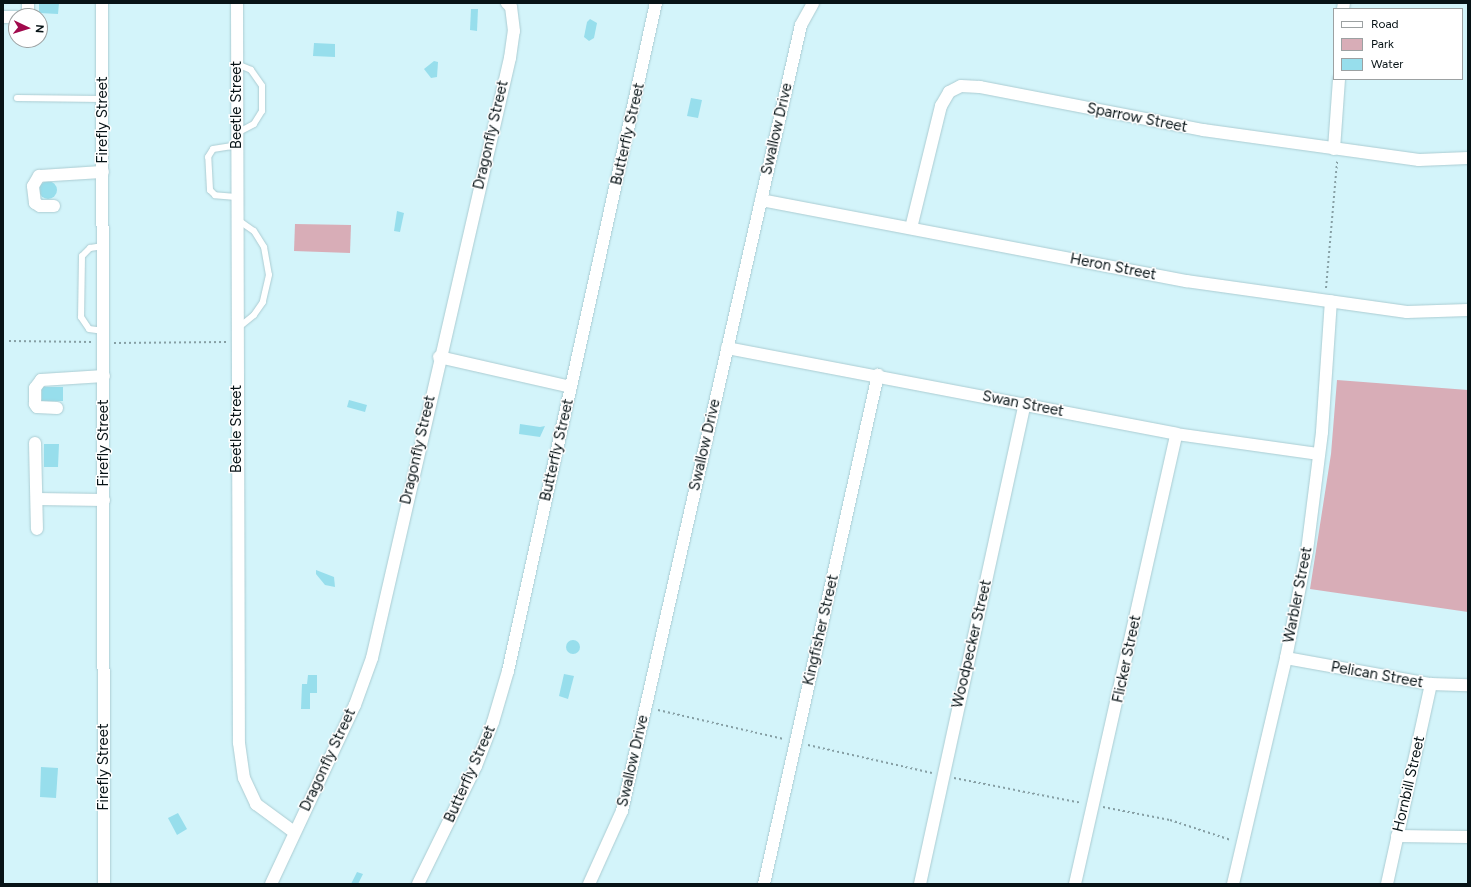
<!DOCTYPE html>
<html>
<head>
<meta charset="utf-8">
<style>
	body { margin:0 }
	#map { position:relative; width:1471px; height:887px; overflow:hidden; background:#d3f4fa; font-family:Figtree,sans-serif }
	div>[style] { position:absolute }
	.green>* { inset:0; background:#d8adb7 }
	.water>* { inset:0; background:#97deec }
	.round { border-radius:50% }
	.path>* { height:2px; margin-top:-1px; transform-origin:0; background:repeating-linear-gradient(90deg,#869fa4 0 2px,transparent 0 5px) }
	.roads { filter:drop-shadow(0 0 1px #abccd2) drop-shadow(0 0 1px #abccd2) }
	.lane>* { height:6px; margin:-3px; padding:0 3px; transform-origin:3px; border-radius:3px; background:#fff }
	.street>* { height:12px; margin:-6px; padding:0 6px; transform-origin:6px; border-radius:6px; background:#fff }
	span { translate:-50% -50%; white-space:nowrap; text-align:center; line-height:1.15; -webkit-text-stroke:3px #fff; paint-order:stroke }
	.street-label { font-size:15px; color:#071316 }
	.frame { position:absolute; inset:0; border:4px solid #071316; pointer-events:none }
	.legend { position:absolute; left:1333px; top:8px; width:130px; height:72px; box-sizing:border-box; background:#fff; border:1px solid #9ca1a2; margin:0; padding:5px 7px; list-style:none; font-size:12px; color:#071316 }
	.legend li { display:flex; align-items:center; gap:8px; height:20px }
	.legend b { width:20px; border:1px solid #9ca1a2 }
	.north { position:absolute; left:8px; top:8px; width:40px; height:40px; box-sizing:border-box; background:#fff; border:1px solid #9ca1a2; border-radius:50%; rotate:94deg; font-size:11px; font-weight:700; line-height:16px; text-align:center; color:#071316 }
	.north::after { content:''; display:block; margin:auto; width:14px; height:18px; background:#a10a4d; clip-path:polygon(50% 0,100% 100%,50% 72%,0 100%) }
</style>
</head>
<body>
<div id="map">
	<div class="green">
		<div style="clip-path:polygon(295px 224px,351px 225px,350px 253px,294px 251px)"></div>
		<div style="clip-path:polygon(1337px 380px,1468px 390px,1468px 612px,1310px 589px,1331px 454px)"></div>
	</div>
	<div class="water">
		<div style="clip-path:polygon(39px 3px,59px 3px,58px 14px,39px 13px)"></div>
		<div style="clip-path:polygon(471px 9px,478px 9px,477px 31px,470px 30px)"></div>
		<div style="clip-path:polygon(590px 19px,597px 23px,594px 38px,589px 41px,584px 37px,587px 22px)"></div>
		<div style="clip-path:polygon(314px 43px,335px 44px,335px 57px,313px 56px)"></div>
		<div style="clip-path:polygon(434px 61px,438px 62px,437px 77px,431px 78px,424px 69px)"></div>
		<div style="clip-path:polygon(691px 98px,702px 100px,698px 118px,687px 116px)"></div>
		<div class="round" style="left:39px;top:181px;width:18px;height:18px"></div>
		<div style="clip-path:polygon(397px 211px,404px 213px,400px 232px,394px 231px)"></div>
		<div style="clip-path:polygon(42px 387px,63px 387px,63px 401px,42px 401px)"></div>
		<div style="clip-path:polygon(349px 400px,367px 405px,365px 412px,347px 407px)"></div>
		<div style="clip-path:polygon(520px 424px,540px 427px,545px 426px,540px 437px,519px 434px)"></div>
		<div style="clip-path:polygon(44px 444px,59px 444px,58px 467px,44px 467px)"></div>
		<div style="clip-path:polygon(316px 570px,334px 577px,335px 587px,325px 585px,316px 574px)"></div>
		<div class="round" style="left:566px;top:640px;width:14px;height:14px"></div>
		<div style="clip-path:polygon(564px 674px,574px 676px,568px 699px,559px 696px)"></div>
		<div style="clip-path:polygon(308px 675px,317px 675px,317px 693px,310px 693px,310px 709px,301px 709px,302px 684px,307px 684px)"></div>
		<div style="clip-path:polygon(41px 767px,58px 768px,56px 798px,40px 797px)"></div>
		<div style="clip-path:polygon(178px 813px,187px 829px,177px 835px,168px 818px)"></div>
		<div style="clip-path:polygon(357px 872px,363px 874px,358px 884px,351px 884px)"></div>
	</div>
	<div class="path">
		<div style="left:1326px;top:288px;width:127px;rotate:-85deg"></div>
		<div style="left:9px;top:341px;width:83px;rotate:0.7deg"></div>
		<div style="left:114px;top:343px;width:112px;rotate:-0.5deg"></div>
		<div style="left:658px;top:710px;width:129px;rotate:13deg"></div>
		<div style="left:808px;top:745px;width:127px;rotate:12.7deg"></div>
		<div style="left:954px;top:778px;width:129px;rotate:11.1deg"></div>
		<div style="left:1103px;top:807px;width:68px;rotate:11deg"></div>
		<div style="left:1170px;top:820px;width:64px;rotate:18.2deg"></div>
	</div>
	<div class="roads">
		<div class="lane">
			<div style="left:237px;top:64px;width:15px;rotate:23deg"></div>
			<div style="left:251px;top:70px;width:19px;rotate:55deg"></div>
			<div style="left:262px;top:86px;width:25px;rotate:90deg"></div>
			<div style="left:262px;top:111px;width:15px;rotate:122deg"></div>
			<div style="left:254px;top:124px;width:19px;rotate:152deg"></div>
			<div style="left:17px;top:98px;width:85px;rotate:0.7deg"></div>
			<div style="left:236px;top:197px;width:21px;rotate:-175deg"></div>
			<div style="left:215px;top:195px;width:7px;rotate:-135deg"></div>
			<div style="left:210px;top:190px;width:33px;rotate:-93deg"></div>
			<div style="left:208px;top:157px;width:9px;rotate:-58deg"></div>
			<div style="left:213px;top:149px;width:24px;rotate:-9deg"></div>
			<div style="left:238px;top:220px;width:19px;rotate:35deg"></div>
			<div style="left:254px;top:231px;width:19px;rotate:58deg"></div>
			<div style="left:264px;top:247px;width:28px;rotate:80deg"></div>
			<div style="left:269px;top:275px;width:28px;rotate:103deg"></div>
			<div style="left:263px;top:302px;width:16px;rotate:125deg"></div>
			<div style="left:254px;top:315px;width:21px;rotate:141deg"></div>
			<div style="left:103px;top:246px;width:13px;rotate:171deg"></div>
			<div style="left:90px;top:248px;width:11px;rotate:135deg"></div>
			<div style="left:82px;top:256px;width:61px;rotate:90.9deg"></div>
			<div style="left:81px;top:317px;width:14px;rotate:56deg"></div>
			<div style="left:89px;top:329px;width:15px;rotate:8deg"></div>
		</div>
		<div class="street">
			<div style="left:28px;top:3px;width:13px;rotate:90deg"></div>
			<div style="left:102px;top:3px;width:881px;rotate:89.87deg"></div>
			<div style="left:237px;top:3px;width:740px;rotate:89.85deg"></div>
			<div style="left:239px;top:743px;width:35px;rotate:82deg"></div>
			<div style="left:244px;top:778px;width:29px;rotate:65deg"></div>
			<div style="left:256px;top:804px;width:47px;rotate:36.4deg"></div>
			<div style="left:1343px;top:9px;width:6px;rotate:-81deg"></div>
			<div style="left:3px;top:17px;width:13px"></div>
			<div style="left:1334px;top:149px;width:70px;rotate:-85.9deg"></div>
			<div style="left:761px;top:200px;width:433px;rotate:10.8deg"></div>
			<div style="left:1186px;top:281px;width:223px;rotate:8deg"></div>
			<div style="left:1407px;top:312px;width:61px;rotate:-1.9deg"></div>
			<div style="left:54px;top:206px;width:14px;rotate:180deg"></div>
			<div style="left:40px;top:206px;width:6px;rotate:-149deg"></div>
			<div style="left:35px;top:203px;width:17px;rotate:-97deg"></div>
			<div style="left:33px;top:186px;width:12px;rotate:-59deg"></div>
			<div style="left:39px;top:176px;width:64px;rotate:-3.6deg"></div>
			<div style="left:911px;top:228px;width:126px;rotate:-76.2deg"></div>
			<div style="left:941px;top:106px;width:16px;rotate:-60deg"></div>
			<div style="left:949px;top:92px;width:13px;rotate:-27deg"></div>
			<div style="left:961px;top:86px;width:19px;rotate:3deg"></div>
			<div style="left:980px;top:87px;width:227px;rotate:10.9deg"></div>
			<div style="left:1203px;top:130px;width:218px;rotate:7.9deg"></div>
			<div style="left:1419px;top:160px;width:49px;rotate:-2.3deg"></div>
			<div style="left:727px;top:348px;width:457px;rotate:10.8deg"></div>
			<div style="left:1176px;top:434px;width:144px;rotate:8deg"></div>
			<div style="left:439px;top:357px;width:135px;rotate:12.8deg"></div>
			<div style="left:57px;top:408px;width:20px;rotate:-177deg"></div>
			<div style="left:37px;top:407px;width:4px;rotate:-124deg"></div>
			<div style="left:35px;top:404px;width:16px;rotate:-90deg"></div>
			<div style="left:35px;top:388px;width:10px;rotate:-53deg"></div>
			<div style="left:41px;top:380px;width:63px;rotate:-3.6deg"></div>
			<div style="left:35px;top:443px;width:86px;rotate:88.7deg"></div>
			<div style="left:37px;top:499px;width:67px;rotate:0.9deg"></div>
			<div style="left:1286px;top:658px;width:147px;rotate:10.2deg"></div>
			<div style="left:1431px;top:684px;width:37px;rotate:2deg"></div>
			<div style="left:1397px;top:836px;width:71px;rotate:0.8deg"></div>
			<div style="left:271px;top:884px;width:198px;rotate:-64.9deg"></div>
			<div style="left:355px;top:705px;width:50px;rotate:-70.1deg"></div>
			<div style="left:372px;top:658px;width:616px;rotate:-77.05deg"></div>
			<div style="left:510px;top:58px;width:27px;rotate:-82deg"></div>
			<div style="left:514px;top:31px;width:24px;rotate:-97deg"></div>
			<div style="left:511px;top:7px;width:6px;rotate:-135deg"></div>
			<div style="left:418px;top:884px;width:131px;rotate:-63.8deg"></div>
			<div style="left:476px;top:766px;width:47px;rotate:-68.9deg"></div>
			<div style="left:493px;top:722px;width:53px;rotate:-73.6deg"></div>
			<div style="left:508px;top:671px;width:684px;rotate:-77.51deg"></div>
			<div style="left:589px;top:884px;width:80px;rotate:-65.7deg"></div>
			<div style="left:622px;top:811px;width:806px;rotate:-77.17deg"></div>
			<div style="left:801px;top:25px;width:25px;rotate:-61deg"></div>
			<div style="left:764px;top:884px;width:522px;rotate:-77.38deg"></div>
			<div style="left:920px;top:884px;width:491px;rotate:-77.7deg"></div>
			<div style="left:1075px;top:884px;width:461px;rotate:-77.3deg"></div>
			<div style="left:1233px;top:884px;width:232px;rotate:-76.8deg"></div>
			<div style="left:1286px;top:658px;width:109px;rotate:-78.9deg"></div>
			<div style="left:1307px;top:551px;width:120px;rotate:-82.8deg"></div>
			<div style="left:1322px;top:432px;width:131px;rotate:-86.1deg"></div>
			<div style="left:1387px;top:884px;width:205px;rotate:-77.6deg"></div>
		</div>
	</div>
	<div class="street-label">
		<span style="left:237px;top:105px;rotate:-90deg">Beetle Street</span>
		<span style="left:1137px;top:118px;rotate:11deg">Sparrow Street</span>
		<span style="left:103px;top:120px;rotate:-90deg">Firefly Street</span>
		<span style="left:777px;top:129px;rotate:-77deg">Swallow Drive</span>
		<span style="left:628px;top:134px;rotate:-77deg">Butterfly Street</span>
		<span style="left:491px;top:135px;rotate:-77deg">Dragonfly Street</span>
		<span style="left:1113px;top:267px;rotate:11deg">Heron Street</span>
		<span style="left:1023px;top:404px;rotate:11deg">Swan Street</span>
		<span style="left:237px;top:429px;rotate:-90deg">Beetle Street</span>
		<span style="left:104px;top:443px;rotate:-90deg">Firefly Street</span>
		<span style="left:705px;top:445px;rotate:-77deg">Swallow Drive</span>
		<span style="left:418px;top:450px;rotate:-77deg">Dragonfly Street</span>
		<span style="left:557px;top:450px;rotate:-77deg">Butterfly Street</span>
		<span style="left:1298px;top:595px;rotate:-79deg">Warbler Street</span>
		<span style="left:821px;top:630px;rotate:-77deg">Kingfisher Street</span>
		<span style="left:972px;top:644px;rotate:-77deg">Woodpecker Street</span>
		<span style="left:1127px;top:659px;rotate:-78deg">Flicker Street</span>
		<span style="left:1377px;top:675px;rotate:10deg">Pelican Street</span>
		<span style="left:328px;top:760px;rotate:-65deg">Dragonfly Street</span>
		<span style="left:633px;top:761px;rotate:-77deg">Swallow Drive</span>
		<span style="left:104px;top:767px;rotate:-90deg">Firefly Street</span>
		<span style="left:470px;top:774px;rotate:-66deg">Butterfly Street</span>
		<span style="left:1409px;top:784px;rotate:-77deg">Hornbill Street</span>
	</div>
	<div class="frame"></div>
	<ul class="legend">
	<li><b style="height:5px;background:#fff"></b>Road</li>
	<li><b style="height:11px;background:#d8adb7"></b>Park</li>
	<li><b style="height:11px;background:#97deec"></b>Water</li>
	</ul>
	<div class="north">N</div>
</div>
</body>
</html>
